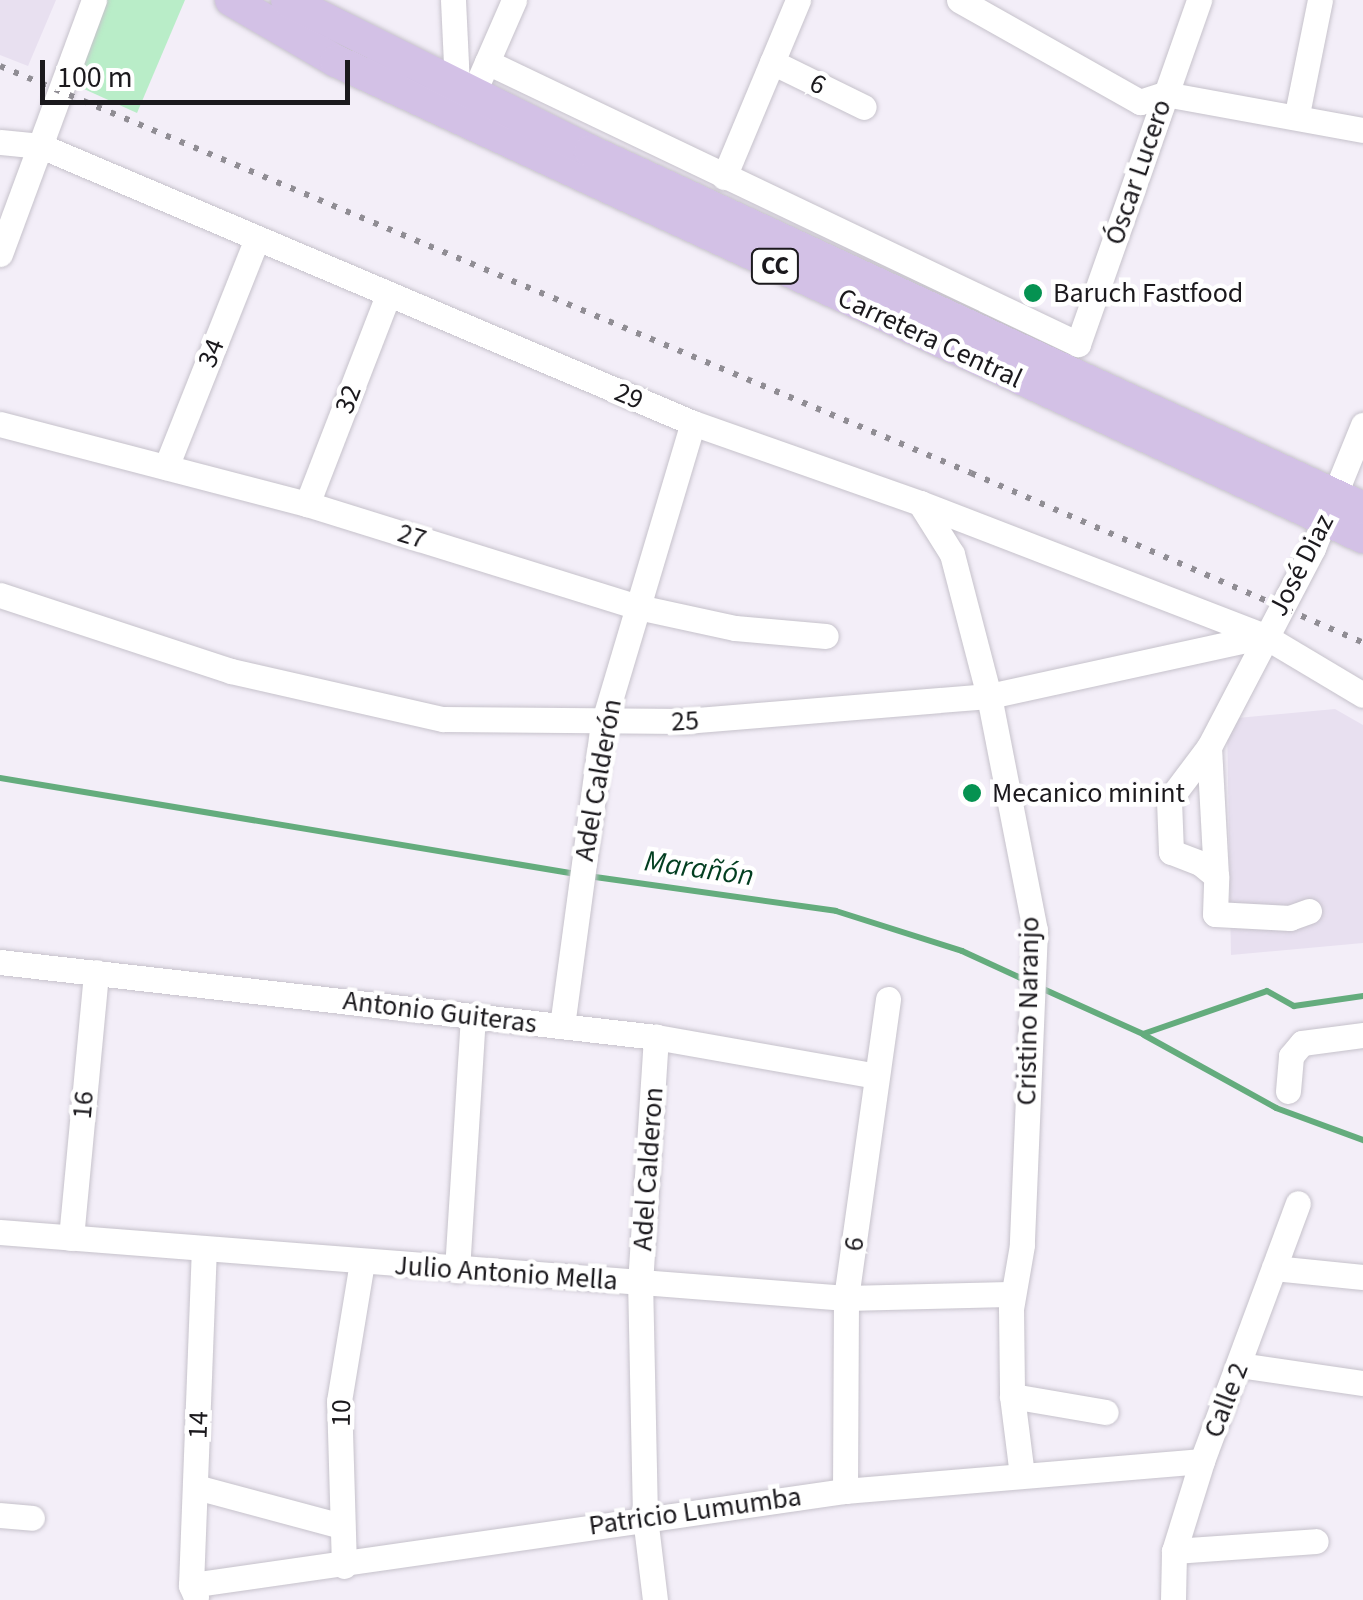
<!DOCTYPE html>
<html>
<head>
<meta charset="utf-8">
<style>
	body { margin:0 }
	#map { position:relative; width:1363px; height:1600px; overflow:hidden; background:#f3eef8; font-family:"Source Sans 3",sans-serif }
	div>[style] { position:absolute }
	.built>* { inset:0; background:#e8e0f0 }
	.green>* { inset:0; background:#b9edc8 }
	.stream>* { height:6px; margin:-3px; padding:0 3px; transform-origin:3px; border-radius:3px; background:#64ac7d }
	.roads { filter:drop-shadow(0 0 2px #c6c2cb) drop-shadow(0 0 2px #c6c2cb) }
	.minor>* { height:25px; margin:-12.5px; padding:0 12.5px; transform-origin:12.5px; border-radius:12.5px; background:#fff }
	.major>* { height:32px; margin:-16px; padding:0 16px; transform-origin:16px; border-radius:16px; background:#d3c1e6 }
	.rail>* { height:6px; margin-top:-3px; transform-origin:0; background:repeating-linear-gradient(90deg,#908d94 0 5px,transparent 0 15px) }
	.dots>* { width:28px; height:28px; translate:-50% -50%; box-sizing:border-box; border:5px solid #fff; border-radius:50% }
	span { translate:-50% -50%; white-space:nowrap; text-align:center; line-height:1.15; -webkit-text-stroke:9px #fff; paint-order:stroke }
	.shield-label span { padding:2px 8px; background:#fff; border:2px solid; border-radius:8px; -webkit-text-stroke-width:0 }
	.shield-label { font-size:25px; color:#1b191d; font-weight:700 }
	.street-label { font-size:28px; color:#1b191d }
	.poi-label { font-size:28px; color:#1b191d }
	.left { translate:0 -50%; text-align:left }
	.water-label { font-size:30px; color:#023e20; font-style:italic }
	.scale { position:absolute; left:40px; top:60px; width:310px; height:45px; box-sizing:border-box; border:5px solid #1b191d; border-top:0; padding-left:12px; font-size:30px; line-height:35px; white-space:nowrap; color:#1b191d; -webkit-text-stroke:8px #fff; paint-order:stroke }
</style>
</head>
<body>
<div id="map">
	<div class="built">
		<div style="clip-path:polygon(0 0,56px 0,28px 66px,0 55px)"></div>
		<div style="clip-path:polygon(1335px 709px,1363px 725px,1363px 943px,1231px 955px,1227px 719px)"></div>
	</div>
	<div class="green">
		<div style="clip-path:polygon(105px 0,185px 0,137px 113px,73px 84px)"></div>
	</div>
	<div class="stream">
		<div style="left:0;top:778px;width:584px;rotate:9.46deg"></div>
		<div style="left:588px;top:876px;width:250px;rotate:8deg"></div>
		<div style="left:836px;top:911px;width:132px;rotate:17.6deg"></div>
		<div style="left:962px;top:951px;width:69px;rotate:24.7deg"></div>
		<div style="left:1041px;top:988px;width:112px;rotate:24.3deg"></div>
		<div style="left:1143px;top:1034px;width:131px;rotate:-19.1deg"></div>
		<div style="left:1267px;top:991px;width:31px;rotate:29deg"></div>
		<div style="left:1294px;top:1006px;width:70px;rotate:-8.2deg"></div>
		<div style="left:1144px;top:1035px;width:151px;rotate:28.9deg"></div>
		<div style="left:1276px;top:1108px;width:93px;rotate:20.2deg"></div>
	</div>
	<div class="roads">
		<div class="minor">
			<div style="left:453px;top:0;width:85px;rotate:87.3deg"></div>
			<div style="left:959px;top:0;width:208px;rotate:29.4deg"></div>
			<div style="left:1140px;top:102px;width:26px;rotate:-18deg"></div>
			<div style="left:1165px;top:94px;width:201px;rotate:10.3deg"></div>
			<div style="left:487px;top:62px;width:655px;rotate:25.51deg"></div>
			<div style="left:1078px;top:344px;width:365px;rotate:-70.6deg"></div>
			<div style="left:772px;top:62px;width:102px;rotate:26.1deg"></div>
			<div style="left:480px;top:78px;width:85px;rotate:-66.4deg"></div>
			<div style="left:1297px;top:114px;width:116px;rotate:-78.6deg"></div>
			<div style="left:0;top:142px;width:41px;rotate:5.6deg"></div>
			<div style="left:41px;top:146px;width:708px;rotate:23.02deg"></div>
			<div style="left:693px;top:423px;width:241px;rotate:19.4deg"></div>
			<div style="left:920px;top:503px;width:369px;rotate:21.1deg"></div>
			<div style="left:1264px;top:636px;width:115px;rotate:30.8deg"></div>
			<div style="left:724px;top:177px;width:192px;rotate:-67.3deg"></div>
			<div style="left:0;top:254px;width:271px;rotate:-69.7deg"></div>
			<div style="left:0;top:424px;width:317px;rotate:14.6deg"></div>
			<div style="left:307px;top:504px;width:347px;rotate:17.3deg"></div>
			<div style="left:638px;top:607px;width:99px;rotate:12.2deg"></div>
			<div style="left:735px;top:628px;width:91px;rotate:5deg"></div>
			<div style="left:166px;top:467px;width:246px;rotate:-68.3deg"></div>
			<div style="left:920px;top:503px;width:60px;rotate:57.9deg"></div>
			<div style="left:952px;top:554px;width:147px;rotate:75.4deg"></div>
			<div style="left:989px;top:696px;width:238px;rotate:78.9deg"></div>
			<div style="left:1035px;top:930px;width:315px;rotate:92.4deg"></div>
			<div style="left:1022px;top:1245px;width:65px;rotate:99.8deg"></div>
			<div style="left:1011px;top:1309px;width:87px;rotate:89.3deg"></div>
			<div style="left:1012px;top:1396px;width:80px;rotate:82.8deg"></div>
			<div style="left:307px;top:504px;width:224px;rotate:-68.8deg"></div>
			<div style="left:0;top:595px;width:243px;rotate:18.2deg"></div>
			<div style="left:231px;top:671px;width:217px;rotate:12.8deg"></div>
			<div style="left:443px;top:719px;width:242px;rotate:0.5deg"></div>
			<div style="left:685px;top:721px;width:305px;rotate:-4.7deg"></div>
			<div style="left:989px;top:696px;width:281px;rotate:-12.3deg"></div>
			<div style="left:1209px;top:747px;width:129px;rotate:86.9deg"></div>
			<div style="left:1309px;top:911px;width:20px;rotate:160deg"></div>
			<div style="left:1290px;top:918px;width:75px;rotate:-176.9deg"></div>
			<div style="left:1215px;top:914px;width:38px;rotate:-88deg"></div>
			<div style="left:1216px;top:876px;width:21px;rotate:-141deg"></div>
			<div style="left:1200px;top:863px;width:31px;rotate:-159deg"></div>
			<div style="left:1171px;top:852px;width:52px;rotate:-92.2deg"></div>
			<div style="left:1169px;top:800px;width:66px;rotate:-53deg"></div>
			<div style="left:1209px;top:747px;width:225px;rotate:-62.4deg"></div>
			<div style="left:1313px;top:548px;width:133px;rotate:-67.9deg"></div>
			<div style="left:0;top:962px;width:660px;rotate:6.52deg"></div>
			<div style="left:656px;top:1037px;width:224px;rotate:10deg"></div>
			<div style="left:562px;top:1026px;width:305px;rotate:-82.3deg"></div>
			<div style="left:603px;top:724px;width:314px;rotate:-73.4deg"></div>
			<div style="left:1288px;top:1091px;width:35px;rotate:-85deg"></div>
			<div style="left:1291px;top:1056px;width:17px;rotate:-50deg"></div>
			<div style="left:1302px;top:1043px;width:62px;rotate:-7.5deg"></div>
			<div style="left:0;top:1232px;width:849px;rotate:4.46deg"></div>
			<div style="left:846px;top:1298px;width:167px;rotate:-1.4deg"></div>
			<div style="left:71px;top:1238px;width:267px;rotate:-84.6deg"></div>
			<div style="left:1274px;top:1268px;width:89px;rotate:5.8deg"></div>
			<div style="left:457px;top:1270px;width:255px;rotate:-86.4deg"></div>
			<div style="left:1239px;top:1365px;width:125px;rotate:8.3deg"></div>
			<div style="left:1012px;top:1396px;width:95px;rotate:9.7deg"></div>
			<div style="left:196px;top:1487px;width:151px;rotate:15deg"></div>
			<div style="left:845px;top:1491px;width:193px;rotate:-89.7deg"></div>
			<div style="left:846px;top:1298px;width:302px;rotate:-82deg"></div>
			<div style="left:0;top:1515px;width:32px;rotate:5deg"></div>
			<div style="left:1174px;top:1551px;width:142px;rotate:-4deg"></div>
			<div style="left:344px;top:1566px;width:165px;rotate:-91.7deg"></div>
			<div style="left:339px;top:1401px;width:141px;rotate:-80.6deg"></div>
			<div style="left:191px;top:1585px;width:661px;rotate:-8.18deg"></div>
			<div style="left:845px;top:1491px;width:358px;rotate:-4.8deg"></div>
			<div style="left:196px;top:1597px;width:13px;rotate:-113deg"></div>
			<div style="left:191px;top:1585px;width:336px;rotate:-87.8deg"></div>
			<div style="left:655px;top:1600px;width:84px;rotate:-96.9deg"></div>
			<div style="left:645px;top:1517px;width:233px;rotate:-91.2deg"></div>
			<div style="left:640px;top:1284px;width:248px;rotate:-86.3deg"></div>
			<div style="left:1173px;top:1600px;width:49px;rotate:-88.8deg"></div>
			<div style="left:1174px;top:1551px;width:94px;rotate:-72.7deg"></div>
			<div style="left:1202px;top:1461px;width:275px;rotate:-69.6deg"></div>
		</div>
		<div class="major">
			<div style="left:231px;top:0;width:121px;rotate:30.2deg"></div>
			<div style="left:336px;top:61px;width:1132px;rotate:24.87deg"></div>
			<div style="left:287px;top:0;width:339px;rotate:26.5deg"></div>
			<div style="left:590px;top:151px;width:851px;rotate:24.79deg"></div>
		</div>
	</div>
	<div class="rail">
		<div style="left:0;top:66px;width:1053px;rotate:22.74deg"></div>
		<div style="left:971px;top:473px;width:427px;rotate:23.4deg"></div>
	</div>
	<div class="dots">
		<div style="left:1033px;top:293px;background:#059251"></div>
		<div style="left:972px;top:793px;background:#059251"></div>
	</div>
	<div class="shield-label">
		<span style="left:775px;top:266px">CC</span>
	</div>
	<div class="street-label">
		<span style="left:818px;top:84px;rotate:26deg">6</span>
		<span style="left:1138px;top:172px;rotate:-71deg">Óscar Lucero</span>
		<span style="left:930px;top:338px;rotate:25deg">Carretera Central</span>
		<span style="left:211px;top:353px;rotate:-68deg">34</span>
		<span style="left:629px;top:396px;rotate:23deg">29</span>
		<span style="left:348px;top:399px;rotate:-69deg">32</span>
		<span style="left:412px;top:536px;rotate:17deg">27</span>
		<span style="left:1301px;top:565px;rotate:-63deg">José Diaz</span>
		<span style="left:685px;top:721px;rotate:-3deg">25</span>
		<span style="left:598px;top:780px;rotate:-80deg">Adel Calderón</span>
		<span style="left:1028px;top:1011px;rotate:-89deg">Cristino Naranjo</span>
		<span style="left:440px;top:1012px;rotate:7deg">Antonio Guiteras</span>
		<span style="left:83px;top:1105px;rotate:-85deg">16</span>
		<span style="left:648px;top:1169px;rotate:-86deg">Adel Calderon</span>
		<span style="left:854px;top:1244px;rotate:-82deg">6</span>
		<span style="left:506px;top:1273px;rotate:4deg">Julio Antonio Mella</span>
		<span style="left:1226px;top:1400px;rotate:-69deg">Calle 2</span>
		<span style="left:341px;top:1413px;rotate:-89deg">10</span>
		<span style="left:198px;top:1425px;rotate:-88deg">14</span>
		<span style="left:695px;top:1511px;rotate:-8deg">Patricio Lumumba</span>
	</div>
	<div class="poi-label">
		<span class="left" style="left:1053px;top:293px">Baruch Fastfood</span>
		<span class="left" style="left:992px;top:793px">Mecanico minint</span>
	</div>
	<div class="water-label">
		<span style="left:699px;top:869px;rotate:8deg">Marañón</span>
	</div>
	<div class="scale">100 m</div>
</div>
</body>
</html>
